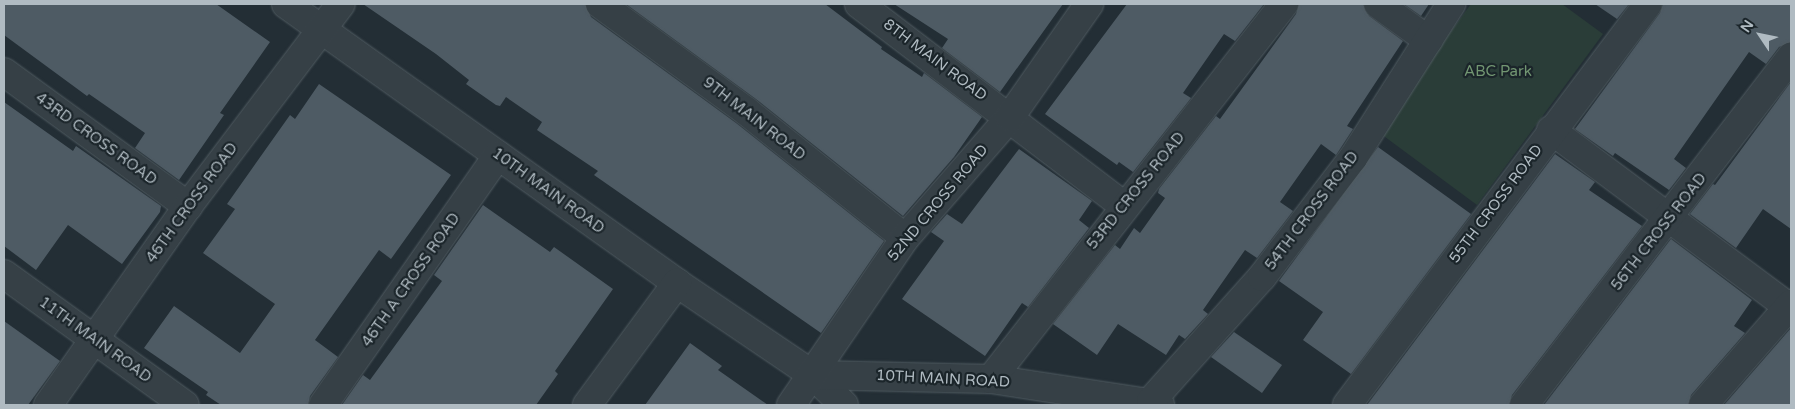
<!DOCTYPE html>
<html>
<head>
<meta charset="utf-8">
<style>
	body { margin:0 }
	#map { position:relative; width:1795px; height:409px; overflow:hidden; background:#232e35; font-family:"Varela Round",sans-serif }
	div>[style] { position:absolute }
	.green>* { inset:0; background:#2a3d38 }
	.building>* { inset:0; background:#4e5b64 }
	.roads { filter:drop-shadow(0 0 1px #505b61) drop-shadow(0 0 1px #505b61) }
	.minor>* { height:28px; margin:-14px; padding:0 14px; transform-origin:14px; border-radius:14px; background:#364046 }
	span { translate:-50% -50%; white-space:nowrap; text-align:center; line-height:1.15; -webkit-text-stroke:4.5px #1b252a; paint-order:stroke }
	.street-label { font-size:15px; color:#b0bbc2 }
	.park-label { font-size:15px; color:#729672 }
	.frame { position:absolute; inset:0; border:5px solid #b0bbc2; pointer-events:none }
	.north { position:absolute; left:1735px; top:10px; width:50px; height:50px; -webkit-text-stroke:4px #1b252a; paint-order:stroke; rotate:304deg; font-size:14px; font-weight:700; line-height:20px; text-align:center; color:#b0bbc2 }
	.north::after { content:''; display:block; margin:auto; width:18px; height:22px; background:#b0bbc2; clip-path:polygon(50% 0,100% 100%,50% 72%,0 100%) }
</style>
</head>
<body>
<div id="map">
	<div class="green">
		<div style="clip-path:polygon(1471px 4px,1562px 4px,1603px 34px,1477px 205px,1377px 131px)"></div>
	</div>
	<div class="building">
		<div style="clip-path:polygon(4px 4px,216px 4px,270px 42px,220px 113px,224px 115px,179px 180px,135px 148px,145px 133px,89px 94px,87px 96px,4px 35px)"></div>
		<div style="clip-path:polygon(363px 4px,585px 4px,591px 17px,736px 123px,884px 241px,821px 333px,594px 175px,598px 171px,537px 130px,542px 122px,506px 97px,500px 106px,496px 105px,466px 84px,469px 80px,436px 54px)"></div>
		<div style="clip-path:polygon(626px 4px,825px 4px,882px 47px,881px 49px,922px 77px,924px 73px,982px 117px,954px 157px,903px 216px,756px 99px)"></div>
		<div style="clip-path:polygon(894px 4px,1063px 4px,1000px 92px,942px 48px,948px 39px)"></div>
		<div style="clip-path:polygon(1127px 4px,1264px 4px,1235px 41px,1224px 34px,1183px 93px,1191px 98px,1133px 172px,1119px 162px,1117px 165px,1045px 114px)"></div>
		<div style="clip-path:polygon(1299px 4px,1363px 4px,1369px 16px,1403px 41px,1347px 126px,1353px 129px,1340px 149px,1336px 155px,1321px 144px,1280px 202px,1293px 211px,1257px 258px,1245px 250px,1203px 310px,1208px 314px,1185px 339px,1179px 335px,1166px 355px,1118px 324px,1097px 355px,1053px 324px,1115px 245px,1120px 249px,1134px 228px,1140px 233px,1165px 198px,1158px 193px,1159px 189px,1216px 116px,1220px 119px,1296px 14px)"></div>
		<div style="clip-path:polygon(1404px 4px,1429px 4px,1421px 16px)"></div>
		<div style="clip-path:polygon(1595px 4px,1629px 4px,1617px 19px)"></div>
		<div style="clip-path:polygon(1663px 4px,1791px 4px,1791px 42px,1779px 47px,1766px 64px,1749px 52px,1674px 159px,1686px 168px,1669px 190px,1615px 153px,1613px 156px,1575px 129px,1660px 13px)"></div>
		<div style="clip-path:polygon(1791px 82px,1791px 229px,1763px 209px,1736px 248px,1690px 214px,1713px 184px,1715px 185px)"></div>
		<div style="clip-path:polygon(319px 84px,451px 175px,391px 259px,379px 250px,315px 340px,338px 357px,310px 396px,308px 405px,221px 405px,206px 395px,208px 392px,144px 348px,174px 306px,240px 353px,275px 304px,203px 253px,235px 209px,227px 204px,290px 115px,295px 119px)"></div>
		<div style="clip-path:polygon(4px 102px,73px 151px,76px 146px,161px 206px,160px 212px,122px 264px,68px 225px,36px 270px,4px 246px)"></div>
		<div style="clip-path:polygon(1378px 147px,1471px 214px,1351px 374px,1303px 340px,1323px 312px,1279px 281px)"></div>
		<div style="clip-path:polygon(1019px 149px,1092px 201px,1079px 220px,1089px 228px,1028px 307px,1022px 303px,985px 356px,902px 299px,944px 241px,931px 232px,947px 214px,962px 224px)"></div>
		<div style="clip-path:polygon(1555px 154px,1595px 182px,1589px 190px,1642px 226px,1512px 395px,1509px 405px,1367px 405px)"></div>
		<div style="clip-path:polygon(483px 205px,550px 252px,554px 247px,613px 289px,555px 371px,558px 374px,536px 405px,342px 405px,363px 375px,370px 380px,442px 281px,434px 275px)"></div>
		<div style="clip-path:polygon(1671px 239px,1752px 300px,1734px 326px,1745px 333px,1691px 395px,1688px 405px,1544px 405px)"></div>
		<div style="clip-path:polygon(4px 321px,60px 361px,28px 405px,4px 405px)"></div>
		<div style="clip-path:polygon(1791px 328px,1791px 405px,1724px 405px,1771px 351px)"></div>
		<div style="clip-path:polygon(1234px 332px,1282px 365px,1262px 393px,1211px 357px)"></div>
		<div style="clip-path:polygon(690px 343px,722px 366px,718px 370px,768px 405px,645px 405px)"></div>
	</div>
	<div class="roads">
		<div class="minor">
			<div style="left:286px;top:4px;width:480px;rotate:35.5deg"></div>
			<div style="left:677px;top:283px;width:164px;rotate:34.1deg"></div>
			<div style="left:813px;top:375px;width:43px;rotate:44.1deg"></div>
			<div style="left:600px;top:4px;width:181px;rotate:36.2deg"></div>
			<div style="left:746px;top:111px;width:203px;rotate:38.6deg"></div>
			<div style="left:859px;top:4px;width:333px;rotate:37.3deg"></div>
			<div style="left:1378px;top:4px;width:62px;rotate:35.8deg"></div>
			<div style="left:4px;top:72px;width:228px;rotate:36.1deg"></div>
			<div style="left:1551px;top:130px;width:299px;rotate:36.7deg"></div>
			<div style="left:4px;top:274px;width:223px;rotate:35.9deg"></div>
			<div style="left:813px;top:375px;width:178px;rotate:1.3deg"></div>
			<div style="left:991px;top:379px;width:171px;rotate:8.7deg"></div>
			<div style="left:991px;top:379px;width:476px;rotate:-52deg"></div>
			<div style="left:1151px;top:401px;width:166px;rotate:-48.2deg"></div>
			<div style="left:1262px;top:277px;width:150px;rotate:-52.6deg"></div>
			<div style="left:1353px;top:158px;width:183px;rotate:-57.5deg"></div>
			<div style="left:48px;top:405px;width:243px;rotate:-54.9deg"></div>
			<div style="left:188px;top:206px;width:253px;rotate:-52.9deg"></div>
			<div style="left:323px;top:405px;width:305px;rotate:-55deg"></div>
			<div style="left:587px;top:405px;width:152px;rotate:-53.6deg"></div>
			<div style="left:791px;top:405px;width:202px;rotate:-55.7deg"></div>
			<div style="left:905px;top:238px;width:160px;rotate:-49deg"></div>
			<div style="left:1010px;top:117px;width:138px;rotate:-55deg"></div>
			<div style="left:1347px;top:405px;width:501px;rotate:-53.11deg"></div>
			<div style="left:1524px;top:405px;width:439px;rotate:-52.5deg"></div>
			<div style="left:1703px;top:405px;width:134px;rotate:-48.9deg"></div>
		</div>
	</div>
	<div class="street-label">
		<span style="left:935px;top:60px;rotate:37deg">8TH MAIN ROAD</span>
		<span style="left:754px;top:119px;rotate:38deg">9TH MAIN ROAD</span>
		<span style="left:96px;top:139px;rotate:36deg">43RD CROSS ROAD</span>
		<span style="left:548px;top:191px;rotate:36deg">10TH MAIN ROAD</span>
		<span style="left:1136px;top:191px;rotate:-51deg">53RD CROSS ROAD</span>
		<span style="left:192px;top:203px;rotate:-54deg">46TH CROSS ROAD</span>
		<span style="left:938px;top:203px;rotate:-50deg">52ND CROSS ROAD</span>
		<span style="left:1496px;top:204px;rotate:-53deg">55TH CROSS ROAD</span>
		<span style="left:1312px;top:211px;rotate:-53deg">54TH CROSS ROAD</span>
		<span style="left:1659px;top:232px;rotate:-52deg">56TH CROSS ROAD</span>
		<span style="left:411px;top:280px;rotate:-55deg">46TH A CROSS ROAD</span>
		<span style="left:95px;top:340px;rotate:36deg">11TH MAIN ROAD</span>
		<span style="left:943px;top:379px;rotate:3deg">10TH MAIN ROAD</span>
	</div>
	<div class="park-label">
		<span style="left:1498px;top:72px">ABC Park</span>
	</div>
	<div class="frame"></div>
	<div class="north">N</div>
</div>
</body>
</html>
